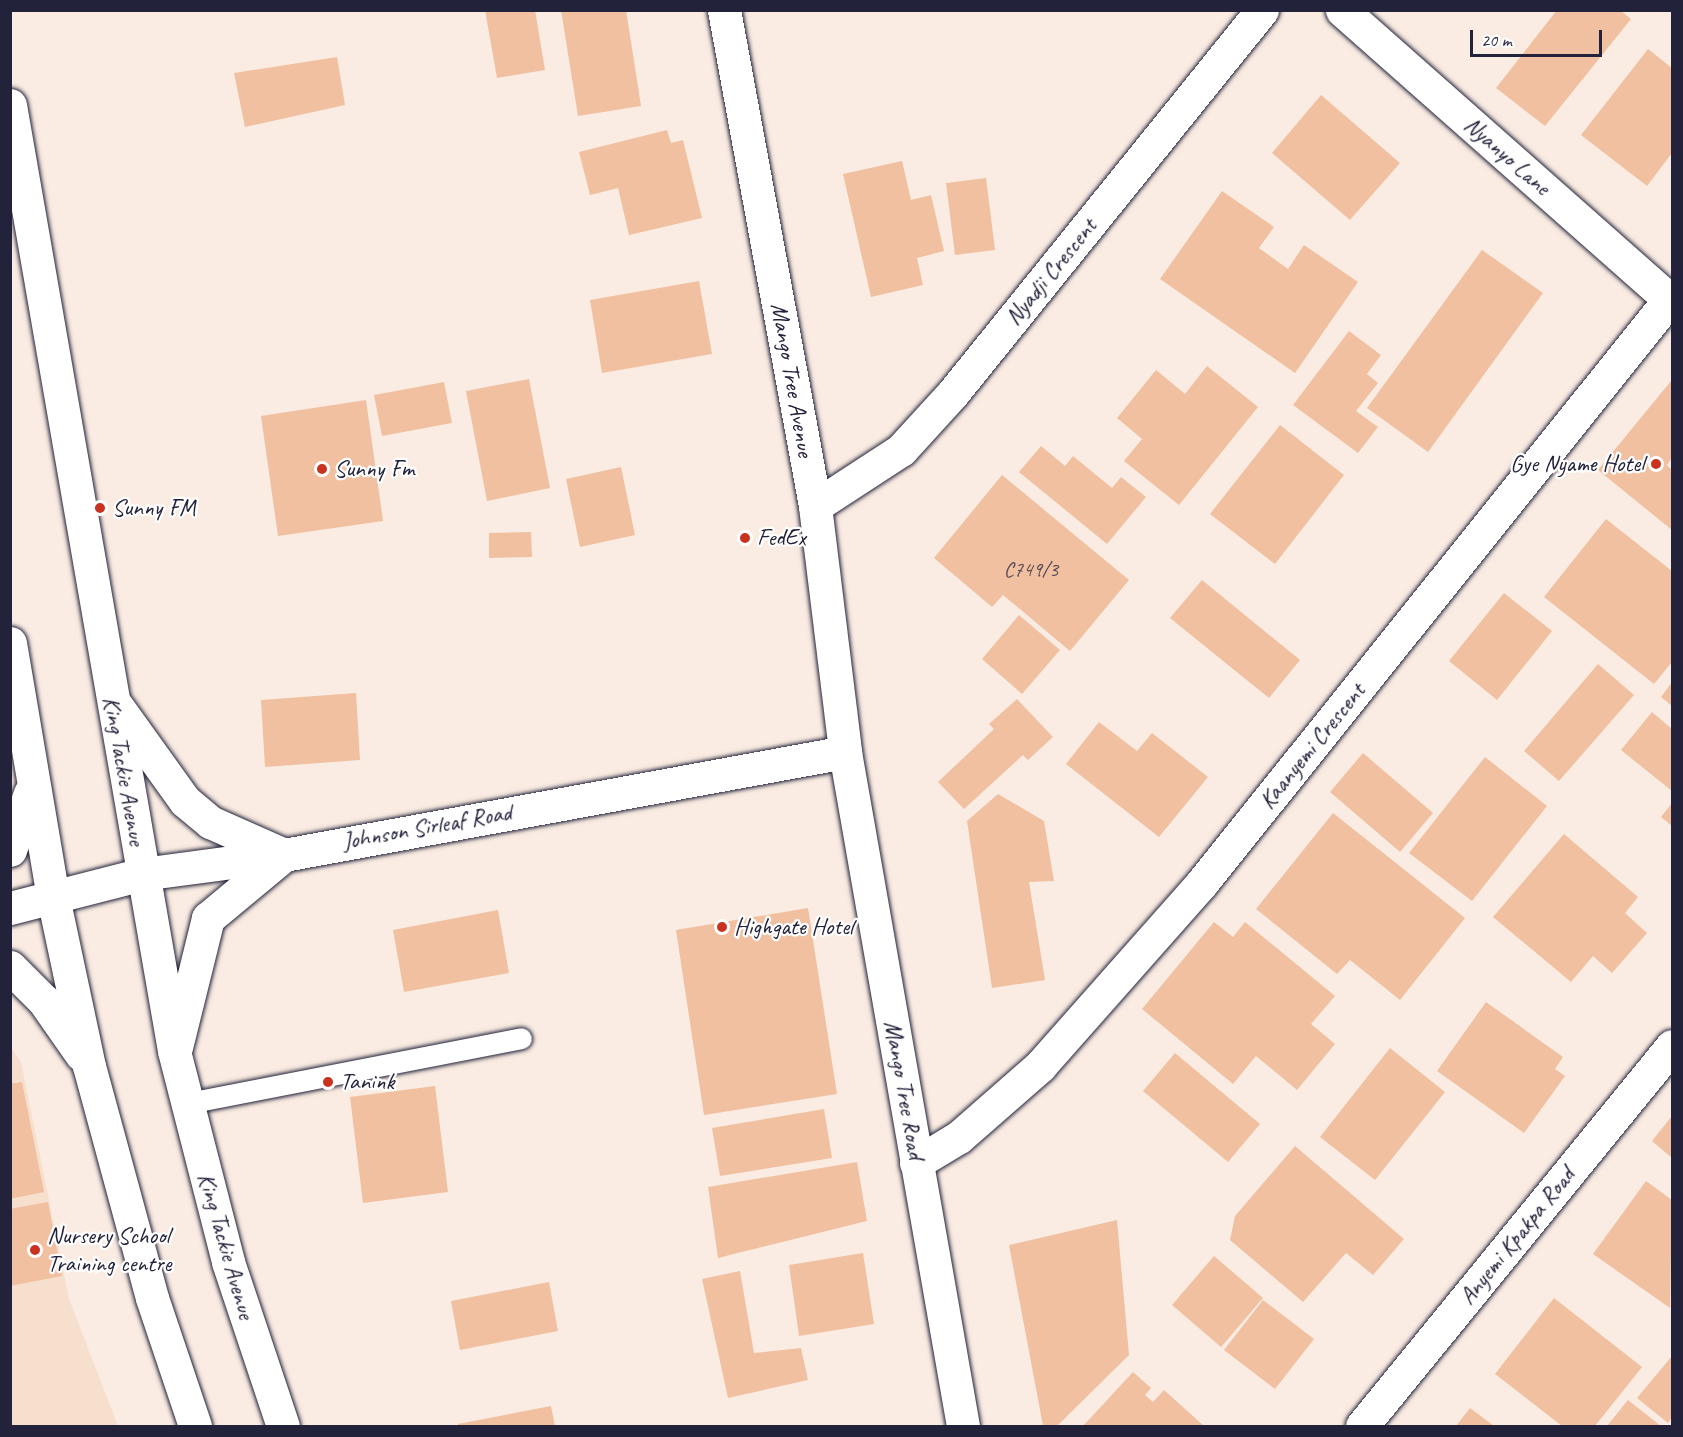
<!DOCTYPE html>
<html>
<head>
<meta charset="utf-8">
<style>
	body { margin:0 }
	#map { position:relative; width:1683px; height:1437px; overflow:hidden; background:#faece2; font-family:Caveat,sans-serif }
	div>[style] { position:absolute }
	.built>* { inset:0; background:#f7dfce }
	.building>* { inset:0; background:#f0c0a0 }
	.roads { filter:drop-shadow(0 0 2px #22223b) drop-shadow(0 0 2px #22223b) }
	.lane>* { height:21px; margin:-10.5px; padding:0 10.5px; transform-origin:10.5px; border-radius:10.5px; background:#fff }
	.street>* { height:33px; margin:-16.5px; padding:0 16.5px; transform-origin:16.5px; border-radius:16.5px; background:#fff }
	.secondary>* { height:33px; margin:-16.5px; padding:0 16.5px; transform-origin:16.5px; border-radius:16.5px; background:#fff }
	.dots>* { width:16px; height:16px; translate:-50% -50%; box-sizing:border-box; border:3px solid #fff; border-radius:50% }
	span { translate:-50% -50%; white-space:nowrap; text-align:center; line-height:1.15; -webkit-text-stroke:4.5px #fff; paint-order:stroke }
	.number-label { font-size:21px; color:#564a54 }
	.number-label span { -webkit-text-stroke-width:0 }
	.street-label { font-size:24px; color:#22223b }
	.poi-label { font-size:24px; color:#22223b }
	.right { translate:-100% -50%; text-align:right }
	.left { translate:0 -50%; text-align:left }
	.frame { position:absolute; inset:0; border:12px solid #22223b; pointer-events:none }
	.scale { position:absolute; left:1470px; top:30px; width:132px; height:27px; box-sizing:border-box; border:3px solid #22223b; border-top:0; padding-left:8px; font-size:18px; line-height:21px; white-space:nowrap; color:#22223b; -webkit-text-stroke:4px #fff; paint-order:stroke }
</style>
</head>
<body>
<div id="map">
	<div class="built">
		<div style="clip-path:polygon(10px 1046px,21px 1062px,69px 1299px,118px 1426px,11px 1426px)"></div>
	</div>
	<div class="building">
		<div style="clip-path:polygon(485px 10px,535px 10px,545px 70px,497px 78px)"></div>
		<div style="clip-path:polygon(561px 10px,626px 10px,641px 106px,578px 116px)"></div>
		<div style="clip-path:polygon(1557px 10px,1620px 10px,1631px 19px,1545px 126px,1496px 88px)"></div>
		<div style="clip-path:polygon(1648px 49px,1672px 68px,1672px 153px,1647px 186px,1581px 135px)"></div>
		<div style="clip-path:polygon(337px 57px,345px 105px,245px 127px,234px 73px)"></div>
		<div style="clip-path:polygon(1321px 95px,1400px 163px,1350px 220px,1272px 153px)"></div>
		<div style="clip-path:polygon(667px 130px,671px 143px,683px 140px,702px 218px,629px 235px,618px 188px,590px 195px,579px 152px)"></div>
		<div style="clip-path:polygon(902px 161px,911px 200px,931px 195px,944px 251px,917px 258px,923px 285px,871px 297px,843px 174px)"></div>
		<div style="clip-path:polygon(986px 178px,995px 250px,955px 255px,946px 183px)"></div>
		<div style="clip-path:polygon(1222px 191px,1274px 227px,1259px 248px,1288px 269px,1304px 245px,1358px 282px,1295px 373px,1160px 279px)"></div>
		<div style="clip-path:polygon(1482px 250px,1543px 293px,1428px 452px,1367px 408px)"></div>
		<div style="clip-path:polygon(699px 281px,712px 354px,602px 373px,590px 300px)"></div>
		<div style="clip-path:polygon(1349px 331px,1381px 355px,1367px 374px,1378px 383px,1356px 411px,1378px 427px,1358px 453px,1293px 405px)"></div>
		<div style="clip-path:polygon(1207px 366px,1258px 407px,1179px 505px,1124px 461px,1142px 439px,1117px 418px,1156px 370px,1185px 394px)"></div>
		<div style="clip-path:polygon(529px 379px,550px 488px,487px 501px,466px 391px)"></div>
		<div style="clip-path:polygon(1671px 381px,1672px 458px,1667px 465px,1672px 470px,1672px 530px,1598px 470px)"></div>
		<div style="clip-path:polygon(444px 382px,452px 423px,382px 436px,374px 395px)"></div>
		<div style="clip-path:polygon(366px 400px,383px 521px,278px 536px,261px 416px)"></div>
		<div style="clip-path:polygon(1280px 425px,1344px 475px,1275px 564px,1210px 514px)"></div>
		<div style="clip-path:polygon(1041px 446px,1065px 466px,1073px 456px,1112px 488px,1121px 477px,1146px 497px,1107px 544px,1019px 472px)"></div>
		<div style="clip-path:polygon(621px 467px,635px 535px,580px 547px,566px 479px)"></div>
		<div style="clip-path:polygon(1002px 475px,1129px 580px,1070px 651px,1003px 595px,992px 607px,934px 558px)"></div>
		<div style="clip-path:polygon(1606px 519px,1672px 571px,1672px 662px,1654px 684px,1544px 597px)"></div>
		<div style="clip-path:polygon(531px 532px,532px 557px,489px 558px,489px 533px)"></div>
		<div style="clip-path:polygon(1202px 580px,1300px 660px,1269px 698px,1170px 618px)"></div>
		<div style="clip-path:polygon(1504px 593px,1552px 631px,1497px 700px,1449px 661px)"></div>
		<div style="clip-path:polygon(1019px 615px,1060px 650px,1022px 694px,982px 659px)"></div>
		<div style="clip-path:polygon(1598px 664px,1634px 695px,1559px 781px,1524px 751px)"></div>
		<div style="clip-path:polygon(1672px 682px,1672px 706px,1661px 697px)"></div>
		<div style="clip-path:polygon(356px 693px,360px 760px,265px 767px,261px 700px)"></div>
		<div style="clip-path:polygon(1017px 699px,1053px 737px,1028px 760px,1023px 755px,964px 809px,938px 782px,994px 729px,989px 724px)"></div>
		<div style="clip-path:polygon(1652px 712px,1672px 729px,1672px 791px,1621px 750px)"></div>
		<div style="clip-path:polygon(1099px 722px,1137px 751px,1152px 733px,1208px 777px,1159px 837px,1066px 764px)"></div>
		<div style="clip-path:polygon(1363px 753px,1433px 813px,1400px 852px,1330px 792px)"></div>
		<div style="clip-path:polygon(1485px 757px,1547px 806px,1472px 901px,1409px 853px)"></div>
		<div style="clip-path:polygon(998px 794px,1044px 821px,1054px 881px,1029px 882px,1045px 980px,992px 988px,967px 821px)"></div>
		<div style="clip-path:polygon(1672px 803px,1672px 826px,1661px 817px)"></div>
		<div style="clip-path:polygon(1333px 813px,1465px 918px,1400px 1000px,1350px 960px,1337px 974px,1256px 909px)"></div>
		<div style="clip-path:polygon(1564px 834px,1638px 897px,1625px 913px,1647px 933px,1612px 973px,1593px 956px,1571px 982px,1493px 917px)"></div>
		<div style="clip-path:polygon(808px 908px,837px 1094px,704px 1115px,676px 930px)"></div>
		<div style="clip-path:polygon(498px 910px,509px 973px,404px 992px,393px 930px)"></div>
		<div style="clip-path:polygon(1214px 922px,1233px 937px,1245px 922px,1335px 996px,1311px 1024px,1335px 1044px,1297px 1090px,1256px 1056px,1233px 1084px,1142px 1009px)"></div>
		<div style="clip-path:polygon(1486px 1002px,1563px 1057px,1555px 1069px,1565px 1076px,1524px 1133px,1437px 1071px)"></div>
		<div style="clip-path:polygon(1390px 1048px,1445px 1092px,1375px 1180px,1320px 1137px)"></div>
		<div style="clip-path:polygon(1175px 1053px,1260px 1124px,1228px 1162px,1143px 1091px)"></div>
		<div style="clip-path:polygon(22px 1082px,44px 1192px,10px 1199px,10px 1084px)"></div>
		<div style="clip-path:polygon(435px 1086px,448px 1192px,363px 1203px,350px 1097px)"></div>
		<div style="clip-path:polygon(824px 1109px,832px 1158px,720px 1176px,712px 1128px)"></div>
		<div style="clip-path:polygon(1672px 1116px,1672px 1158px,1652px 1141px)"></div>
		<div style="clip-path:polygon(1295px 1146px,1404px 1239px,1373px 1275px,1346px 1253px,1303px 1302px,1230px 1240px,1235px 1216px)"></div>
		<div style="clip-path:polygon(857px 1162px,867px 1221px,718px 1258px,708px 1187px)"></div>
		<div style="clip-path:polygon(1646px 1181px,1672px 1200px,1670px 1308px,1593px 1254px)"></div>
		<div style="clip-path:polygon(48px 1202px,62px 1276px,10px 1286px,10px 1209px)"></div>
		<div style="clip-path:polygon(1117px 1220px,1129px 1355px,1057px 1426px,1043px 1426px,1009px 1245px)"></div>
		<div style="clip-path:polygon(863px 1253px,874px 1324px,799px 1336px,789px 1265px)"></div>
		<div style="clip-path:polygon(1214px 1256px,1263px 1298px,1221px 1347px,1172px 1305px)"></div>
		<div style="clip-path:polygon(740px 1271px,754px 1353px,801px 1348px,808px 1380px,728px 1398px,702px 1279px)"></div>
		<div style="clip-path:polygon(549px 1282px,558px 1331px,460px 1350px,451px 1301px)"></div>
		<div style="clip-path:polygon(1554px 1298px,1642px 1367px,1595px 1426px,1562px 1426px,1495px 1374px)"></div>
		<div style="clip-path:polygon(1263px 1300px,1314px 1339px,1275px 1389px,1224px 1350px)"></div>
		<div style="clip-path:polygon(1672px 1356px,1672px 1417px,1668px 1423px,1637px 1398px)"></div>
		<div style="clip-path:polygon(1133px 1372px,1151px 1388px,1145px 1395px,1153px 1402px,1164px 1390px,1204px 1426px,1083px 1426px)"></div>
		<div style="clip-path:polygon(1628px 1400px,1661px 1426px,1607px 1426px)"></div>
		<div style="clip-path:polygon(551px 1406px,555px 1426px,458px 1426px,458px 1424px)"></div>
		<div style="clip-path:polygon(1470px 1408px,1494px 1426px,1456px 1426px)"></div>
	</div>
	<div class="roads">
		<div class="lane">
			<div style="left:188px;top:1103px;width:339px;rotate:-11deg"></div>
		</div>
		<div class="street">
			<div style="left:724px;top:10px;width:504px;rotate:79.6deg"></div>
			<div style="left:815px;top:506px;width:248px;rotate:83deg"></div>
			<div style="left:845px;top:752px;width:684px;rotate:80.07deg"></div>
			<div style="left:1342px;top:10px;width:441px;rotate:41.5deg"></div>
			<div style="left:815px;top:506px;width:103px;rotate:-33.1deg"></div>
			<div style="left:901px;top:450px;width:77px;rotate:-47.6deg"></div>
			<div style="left:953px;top:393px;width:492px;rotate:-51.1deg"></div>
			<div style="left:10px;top:908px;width:136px;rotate:-14.4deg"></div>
			<div style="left:142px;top:874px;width:143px;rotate:-7.6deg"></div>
			<div style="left:284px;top:855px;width:570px;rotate:-10.4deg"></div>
			<div style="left:916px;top:1163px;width:50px;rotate:-31.2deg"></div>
			<div style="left:959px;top:1137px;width:108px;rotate:-41.2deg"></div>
			<div style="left:1040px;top:1066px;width:243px;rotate:-48.5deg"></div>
			<div style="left:1201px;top:884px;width:753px;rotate:-51.3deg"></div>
			<div style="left:1362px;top:1426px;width:490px;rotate:-50.8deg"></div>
		</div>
		<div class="secondary">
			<div style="left:10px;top:105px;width:960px;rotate:80.16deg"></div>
			<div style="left:174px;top:1051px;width:218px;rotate:75.6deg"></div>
			<div style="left:228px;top:1262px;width:173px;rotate:71.5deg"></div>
			<div style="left:10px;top:643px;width:258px;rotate:80.4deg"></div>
			<div style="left:53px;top:897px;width:173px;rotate:78deg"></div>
			<div style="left:89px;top:1066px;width:240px;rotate:74.8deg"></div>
			<div style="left:152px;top:1298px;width:135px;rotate:71.4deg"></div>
			<div style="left:116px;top:705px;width:118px;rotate:54.3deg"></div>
			<div style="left:185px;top:801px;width:33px;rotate:40deg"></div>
			<div style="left:210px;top:822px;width:81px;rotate:24deg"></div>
			<div style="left:284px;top:855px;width:99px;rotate:140.3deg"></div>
			<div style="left:208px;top:918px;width:133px;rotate:103.9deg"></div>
			<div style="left:10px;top:850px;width:60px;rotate:-70.7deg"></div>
			<div style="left:10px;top:967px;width:48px;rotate:45deg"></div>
			<div style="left:44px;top:1001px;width:65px;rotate:55.1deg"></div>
		</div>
	</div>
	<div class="dots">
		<div style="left:1656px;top:464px;background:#c8321e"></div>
		<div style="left:322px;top:469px;background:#c8321e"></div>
		<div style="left:100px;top:508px;background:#c8321e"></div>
		<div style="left:745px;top:538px;background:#c8321e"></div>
		<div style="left:722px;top:927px;background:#c8321e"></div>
		<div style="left:328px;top:1082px;background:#c8321e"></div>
		<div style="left:35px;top:1250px;background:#c8321e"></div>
	</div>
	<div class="number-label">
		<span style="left:1031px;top:569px">C749/3</span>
	</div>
	<div class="street-label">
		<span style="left:1507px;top:156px;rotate:41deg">Nyanyo Lane</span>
		<span style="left:1051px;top:272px;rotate:-51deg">Nyadji Crescent</span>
		<span style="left:792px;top:380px;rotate:80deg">Mango Tree Avenue</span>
		<span style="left:1312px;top:746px;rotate:-51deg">Kaanyemi Crescent</span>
		<span style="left:124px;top:771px;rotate:80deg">King Tackie Avenue</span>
		<span style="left:427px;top:827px;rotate:-10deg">Johnson Sirleaf Road</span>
		<span style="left:904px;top:1090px;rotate:80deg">Mango Tree Road</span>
		<span style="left:1517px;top:1236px;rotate:-51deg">Anyemi Kpakpa Road</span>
		<span style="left:226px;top:1246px;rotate:74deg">King Tackie Avenue</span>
	</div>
	<div class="poi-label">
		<span class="right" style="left:1644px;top:464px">Gye Nyame Hotel</span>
		<span class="left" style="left:334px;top:469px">Sunny Fm</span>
		<span class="left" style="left:112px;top:508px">Sunny FM</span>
		<span class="left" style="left:757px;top:538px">FedEx</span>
		<span class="left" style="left:734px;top:927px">Highgate Hotel</span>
		<span class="left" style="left:340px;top:1082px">Tanink</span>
		<span class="left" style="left:47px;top:1250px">Nursery School<br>Training centre</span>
	</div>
	<div class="frame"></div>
	<div class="scale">20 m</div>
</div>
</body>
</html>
